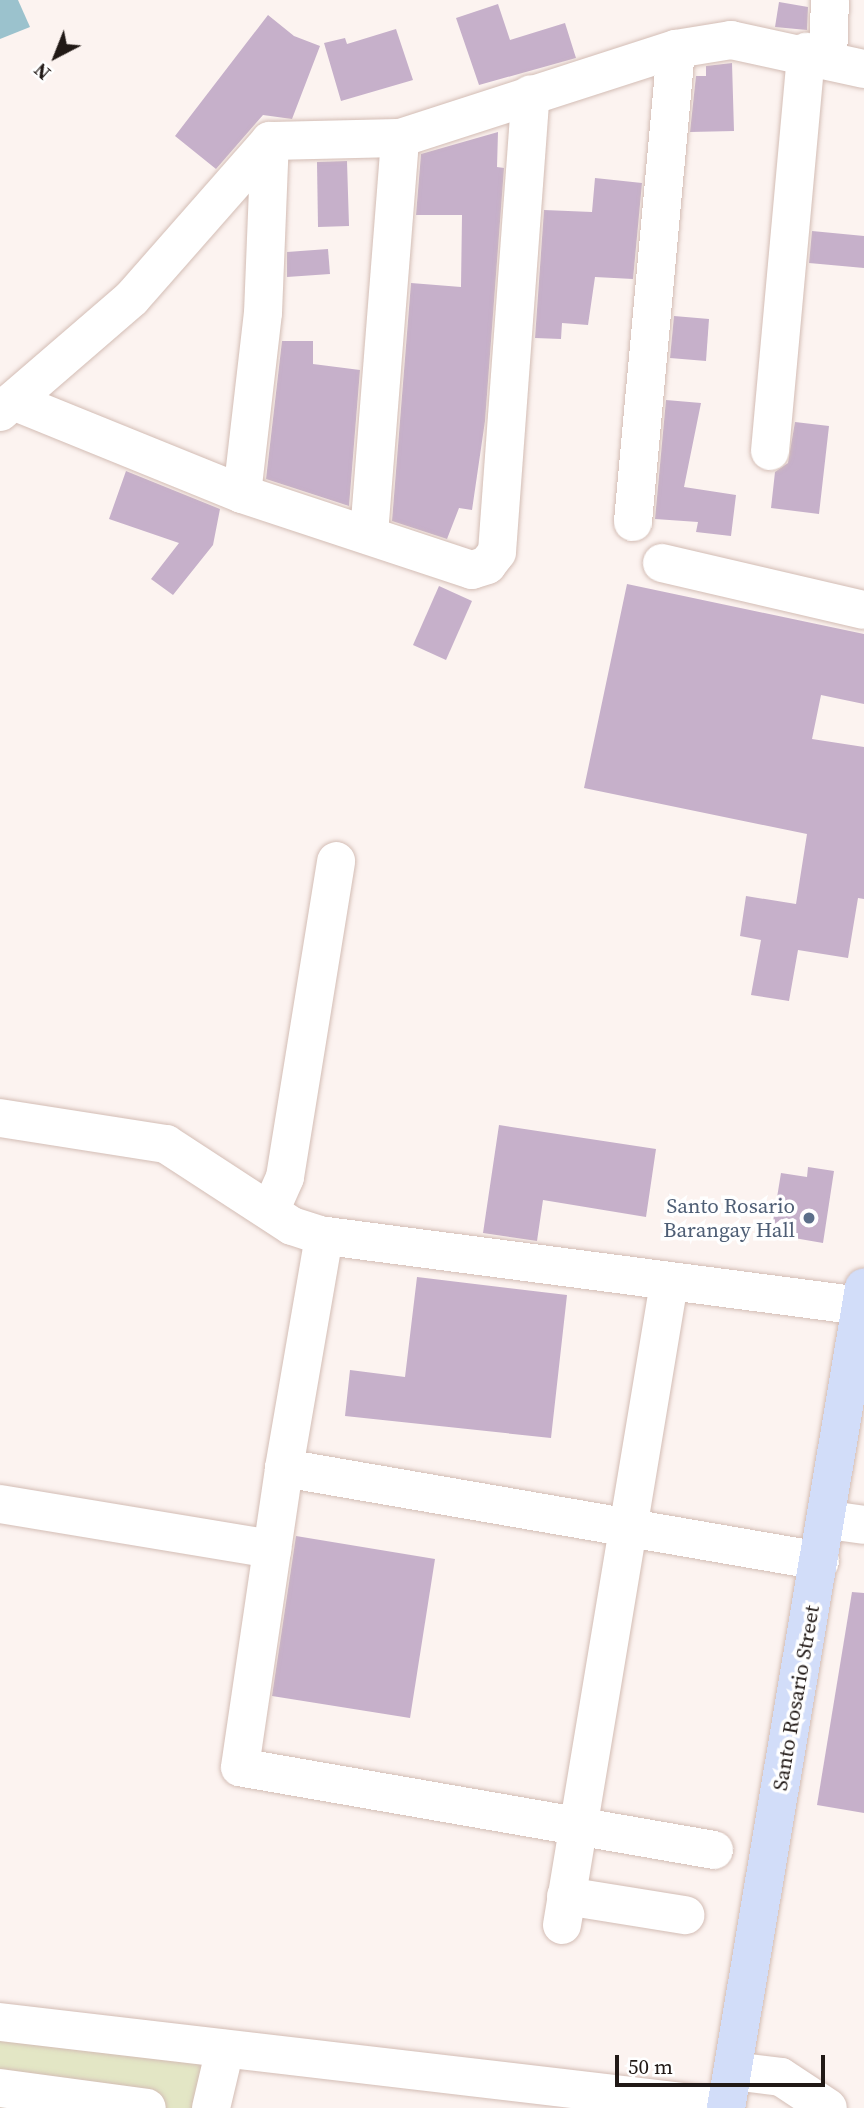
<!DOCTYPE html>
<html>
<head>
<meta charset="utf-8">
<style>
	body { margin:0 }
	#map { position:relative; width:864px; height:2108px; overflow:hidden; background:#fcf3f0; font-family:"Source Serif 4",serif }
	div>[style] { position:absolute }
	.green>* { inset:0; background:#e3e6c5 }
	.water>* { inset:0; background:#9bc2cd }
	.building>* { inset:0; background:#c6b0ca }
	.roads { filter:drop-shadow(0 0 2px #d3bdb5) drop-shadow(0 0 2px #d3bdb5) }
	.minor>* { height:38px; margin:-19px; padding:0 19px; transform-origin:19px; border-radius:19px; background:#fff }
	.major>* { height:38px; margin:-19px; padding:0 19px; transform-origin:19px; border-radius:19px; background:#d2ddf9 }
	.dots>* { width:19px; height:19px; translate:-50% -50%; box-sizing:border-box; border:4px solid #fff; border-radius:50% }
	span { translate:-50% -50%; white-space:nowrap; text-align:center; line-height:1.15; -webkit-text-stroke:7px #fff; paint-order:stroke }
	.service-label { font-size:21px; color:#4e5e75 }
	.right { translate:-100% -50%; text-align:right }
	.street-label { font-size:21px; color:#211916 }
	.north { position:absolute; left:21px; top:21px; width:70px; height:70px; -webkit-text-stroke:5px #fff; paint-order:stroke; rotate:222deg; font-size:19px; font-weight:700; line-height:28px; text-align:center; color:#211916 }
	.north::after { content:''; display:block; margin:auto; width:24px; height:32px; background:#211916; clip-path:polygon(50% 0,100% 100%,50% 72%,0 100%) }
	.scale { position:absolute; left:615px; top:2055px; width:210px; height:32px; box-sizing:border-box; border:4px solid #211916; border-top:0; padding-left:9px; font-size:21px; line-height:24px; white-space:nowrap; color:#211916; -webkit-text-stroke:5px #fff; paint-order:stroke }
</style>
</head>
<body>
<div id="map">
	<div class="green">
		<div style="clip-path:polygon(0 2027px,232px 2060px,229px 2108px,0 2108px)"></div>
	</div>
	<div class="water">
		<div style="clip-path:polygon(0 0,18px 0,30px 27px,0 39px)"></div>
	</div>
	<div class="building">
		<div style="clip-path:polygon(779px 2px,808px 7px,807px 30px,775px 27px)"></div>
		<div style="clip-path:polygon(498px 4px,510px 40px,565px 23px,576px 58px,479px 85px,456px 18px)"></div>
		<div style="clip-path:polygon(268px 15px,294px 36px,320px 46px,292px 119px,263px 115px,216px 169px,175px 136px)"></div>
		<div style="clip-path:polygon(396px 29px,413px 80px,341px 101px,324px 43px,345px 38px,347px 44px)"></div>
		<div style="clip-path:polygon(732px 63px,734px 131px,690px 132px,696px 76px,706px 76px,706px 66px)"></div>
		<div style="clip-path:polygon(498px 132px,497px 167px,504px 168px,485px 421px,472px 510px,459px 508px,447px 539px,392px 521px,411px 283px,461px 287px,462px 215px,416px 215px,421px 154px)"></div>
		<div style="clip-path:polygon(347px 161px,349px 226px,318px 227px,317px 162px)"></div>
		<div style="clip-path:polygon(595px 178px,642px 183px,633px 279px,595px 277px,588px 325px,562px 323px,561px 339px,535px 338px,544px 210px,592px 212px)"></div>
		<div style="clip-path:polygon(812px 231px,864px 236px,864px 268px,809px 263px)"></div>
		<div style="clip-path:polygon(328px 249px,330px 274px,287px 277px,287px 252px)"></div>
		<div style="clip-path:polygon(674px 316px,709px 319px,706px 361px,670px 358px)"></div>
		<div style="clip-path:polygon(282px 341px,313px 341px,313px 364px,360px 370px,349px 506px,266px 479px)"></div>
		<div style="clip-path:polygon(666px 400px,701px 403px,684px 487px,736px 495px,731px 536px,696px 532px,698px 522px,655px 519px)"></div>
		<div style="clip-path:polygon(795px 422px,829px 426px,819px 514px,771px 508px,775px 472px,788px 463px)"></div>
		<div style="clip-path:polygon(126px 471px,220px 509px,213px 545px,173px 595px,151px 579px,179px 543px,109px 519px)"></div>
		<div style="clip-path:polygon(627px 584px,864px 634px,864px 704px,821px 695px,812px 739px,864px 747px,864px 899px,858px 898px,848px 958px,798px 950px,789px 1001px,751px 995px,761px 940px,740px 936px,746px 896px,796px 904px,807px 834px,584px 788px)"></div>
		<div style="clip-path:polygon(439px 586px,472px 601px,446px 660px,413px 645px)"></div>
		<div style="clip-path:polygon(499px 1125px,656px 1149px,646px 1217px,543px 1200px,537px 1241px,483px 1233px)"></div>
		<div style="clip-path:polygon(808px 1167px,834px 1171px,823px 1243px,771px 1234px,781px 1173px,807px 1177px)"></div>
		<div style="clip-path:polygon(417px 1277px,567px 1295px,551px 1438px,345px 1416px,350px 1370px,405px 1377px)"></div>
		<div style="clip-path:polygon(296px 1536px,435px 1559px,410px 1718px,272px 1696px)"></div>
		<div style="clip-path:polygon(852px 1592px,864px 1593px,864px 1813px,817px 1805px)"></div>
	</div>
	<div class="roads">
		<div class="minor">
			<div style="left:828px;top:59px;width:59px;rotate:-88.1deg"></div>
			<div style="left:13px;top:401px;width:247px;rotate:22.1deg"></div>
			<div style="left:242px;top:494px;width:242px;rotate:18.3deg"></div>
			<div style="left:472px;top:570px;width:16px;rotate:-18deg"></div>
			<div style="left:487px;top:565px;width:16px;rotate:-52deg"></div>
			<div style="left:497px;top:552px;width:459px;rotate:-85.8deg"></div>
			<div style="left:0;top:412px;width:174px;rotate:-40.8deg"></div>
			<div style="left:132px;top:298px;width:209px;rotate:-48.7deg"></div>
			<div style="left:270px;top:141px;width:130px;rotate:-1.3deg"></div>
			<div style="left:400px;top:138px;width:290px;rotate:-17.9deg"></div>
			<div style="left:676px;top:49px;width:56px;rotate:-9.3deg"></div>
			<div style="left:731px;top:40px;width:136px;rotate:12.3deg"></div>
			<div style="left:770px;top:451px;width:401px;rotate:-84.8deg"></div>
			<div style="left:242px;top:494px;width:182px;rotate:-83.4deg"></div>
			<div style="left:263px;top:313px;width:172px;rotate:-87.7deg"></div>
			<div style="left:633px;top:522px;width:475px;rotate:-84.8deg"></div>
			<div style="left:369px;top:534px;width:397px;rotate:-85.5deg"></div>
			<div style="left:662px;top:563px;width:207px;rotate:13.1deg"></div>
			<div style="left:0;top:1118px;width:168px;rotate:8.9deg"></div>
			<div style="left:166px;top:1144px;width:150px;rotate:33.1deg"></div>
			<div style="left:292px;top:1226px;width:28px;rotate:18deg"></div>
			<div style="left:319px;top:1235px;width:547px;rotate:7.46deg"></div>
			<div style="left:270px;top:1211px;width:37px;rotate:-66deg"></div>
			<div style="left:285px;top:1177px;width:320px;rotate:-80.8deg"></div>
			<div style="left:284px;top:1468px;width:235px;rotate:-80.2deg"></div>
			<div style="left:0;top:1504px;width:276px;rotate:9.4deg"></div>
			<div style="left:829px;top:1520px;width:35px;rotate:8deg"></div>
			<div style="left:714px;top:1850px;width:481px;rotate:-170.1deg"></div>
			<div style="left:240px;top:1767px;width:302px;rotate:-81.6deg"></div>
			<div style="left:284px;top:1468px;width:544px;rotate:9.84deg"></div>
			<div style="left:566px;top:1896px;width:121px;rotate:9.1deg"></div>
			<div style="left:562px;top:1925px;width:651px;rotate:-80.54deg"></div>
			<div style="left:0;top:2022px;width:731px;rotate:6.68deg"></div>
			<div style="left:733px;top:2071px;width:48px;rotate:7.1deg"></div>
			<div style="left:781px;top:2077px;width:56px;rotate:33.4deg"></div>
			<div style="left:0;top:2088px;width:148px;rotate:7.7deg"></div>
			<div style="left:211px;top:2108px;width:61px;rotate:-76.7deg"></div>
		</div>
		<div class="major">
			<div style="left:726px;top:2108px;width:832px;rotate:-80.45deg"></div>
		</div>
	</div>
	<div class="dots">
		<div style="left:809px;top:1218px;background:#5c6f8a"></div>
	</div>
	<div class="service-label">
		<span class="right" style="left:795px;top:1218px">Santo Rosario<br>Barangay Hall</span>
	</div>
	<div class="street-label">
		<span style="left:796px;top:1698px;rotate:-80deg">Santo Rosario Street</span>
	</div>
	<div class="north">N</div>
	<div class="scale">50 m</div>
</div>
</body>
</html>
